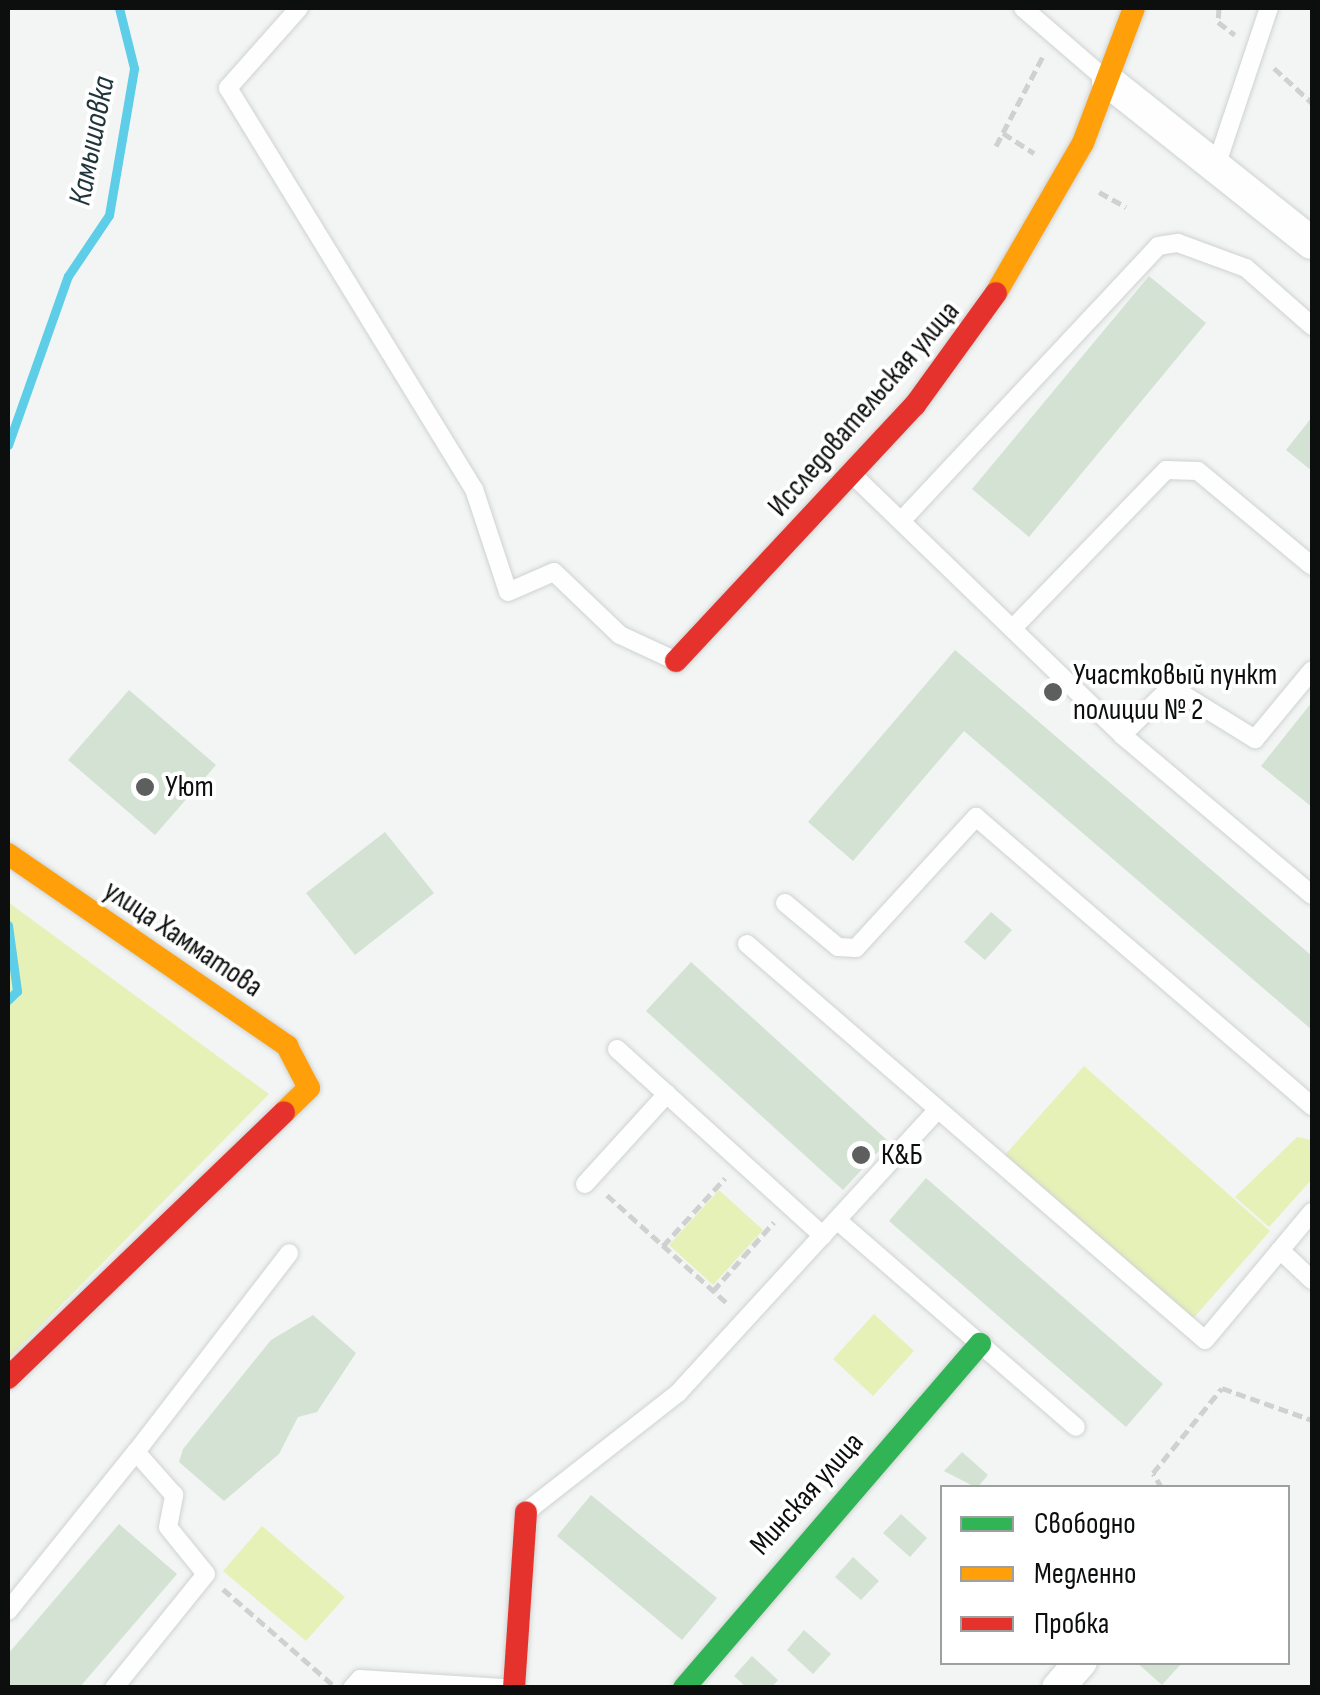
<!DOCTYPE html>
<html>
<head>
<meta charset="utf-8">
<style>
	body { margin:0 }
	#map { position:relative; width:1320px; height:1695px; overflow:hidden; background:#f2f5f4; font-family:"Sofia Sans Condensed",sans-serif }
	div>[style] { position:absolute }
	.green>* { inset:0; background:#e6f1b8 }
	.stream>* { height:9px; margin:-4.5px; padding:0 4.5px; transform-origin:4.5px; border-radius:4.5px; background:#5ecde7 }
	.building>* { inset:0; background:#d3e2d3 }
	.path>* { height:5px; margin-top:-2.5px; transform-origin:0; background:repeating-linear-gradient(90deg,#d0d0d0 0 10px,transparent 0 15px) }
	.roads { filter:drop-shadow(0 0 2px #cfd2d1) drop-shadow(0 0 2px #cfd2d1) }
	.lane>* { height:18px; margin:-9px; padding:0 9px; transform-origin:9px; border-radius:9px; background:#fdfefd }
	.street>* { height:32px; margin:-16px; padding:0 16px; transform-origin:16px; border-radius:16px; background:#fdfefd }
	.fast>* { height:22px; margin:-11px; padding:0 11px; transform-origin:11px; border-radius:11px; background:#30b455 }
	.slow>* { height:22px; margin:-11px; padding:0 11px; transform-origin:11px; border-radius:11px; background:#ff9f0a }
	.jam>* { height:22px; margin:-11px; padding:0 11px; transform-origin:11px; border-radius:11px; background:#e5322d }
	.dots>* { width:28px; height:28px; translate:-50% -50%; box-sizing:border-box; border:5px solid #fff; border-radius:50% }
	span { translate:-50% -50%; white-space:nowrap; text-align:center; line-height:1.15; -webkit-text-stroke:8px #fff; paint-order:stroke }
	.street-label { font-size:30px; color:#0d0e0e }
	.poi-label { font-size:30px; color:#0d0e0e }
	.left { translate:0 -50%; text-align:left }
	.water-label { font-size:32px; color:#1e353c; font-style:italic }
	.frame { position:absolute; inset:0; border:10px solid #0d0e0e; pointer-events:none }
	.legend { position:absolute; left:940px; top:1485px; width:350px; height:180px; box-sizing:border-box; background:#fff; border:2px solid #9e9f9f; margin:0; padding:12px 18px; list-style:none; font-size:30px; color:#0d0e0e }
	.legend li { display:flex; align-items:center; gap:20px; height:50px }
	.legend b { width:50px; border:2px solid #9e9f9f }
</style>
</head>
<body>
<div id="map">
	<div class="green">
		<div style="clip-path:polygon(8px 902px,269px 1094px,8px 1359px)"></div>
		<div style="clip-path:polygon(1084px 1066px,1270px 1231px,1190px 1322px,1004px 1156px)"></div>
		<div style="clip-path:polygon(1297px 1137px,1312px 1140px,1312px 1179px,1269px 1227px,1235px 1197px)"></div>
		<div style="clip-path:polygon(719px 1190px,763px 1230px,713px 1285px,669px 1245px)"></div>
		<div style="clip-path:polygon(874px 1314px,914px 1351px,873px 1396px,833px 1359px)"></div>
		<div style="clip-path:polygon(262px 1526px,345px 1597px,306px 1641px,223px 1571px)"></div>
	</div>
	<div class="stream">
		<div style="left:8px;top:445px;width:179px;rotate:-70.5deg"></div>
		<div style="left:68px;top:276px;width:73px;rotate:-56.1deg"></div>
		<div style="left:109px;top:215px;width:149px;rotate:-80.3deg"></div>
		<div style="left:134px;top:68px;width:62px;rotate:-104deg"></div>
		<div style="left:8px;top:925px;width:67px;rotate:82.2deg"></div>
		<div style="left:17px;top:991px;width:13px;rotate:135deg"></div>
	</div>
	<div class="building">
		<div style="clip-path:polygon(1149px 276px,1206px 323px,1029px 537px,972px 489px)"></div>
		<div style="clip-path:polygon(1312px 417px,1312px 471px,1286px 450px)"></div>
		<div style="clip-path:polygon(955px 650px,1312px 956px,1312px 1030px,964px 731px,853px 861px,808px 822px)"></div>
		<div style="clip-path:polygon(129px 690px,216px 765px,155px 835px,68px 760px)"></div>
		<div style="clip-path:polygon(1312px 702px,1312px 807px,1261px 766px)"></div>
		<div style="clip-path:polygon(385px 832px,434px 893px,355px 955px,306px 893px)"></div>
		<div style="clip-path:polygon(991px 912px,1012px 930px,985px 960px,964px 942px)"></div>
		<div style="clip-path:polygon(691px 962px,888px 1141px,843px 1190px,646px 1011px)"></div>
		<div style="clip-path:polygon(926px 1178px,1163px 1384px,1126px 1427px,889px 1221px)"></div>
		<div style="clip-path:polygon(313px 1315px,356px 1353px,317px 1412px,298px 1417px,279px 1454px,224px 1501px,179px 1462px,183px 1449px,271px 1340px)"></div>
		<div style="clip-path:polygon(962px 1452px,988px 1475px,977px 1488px,944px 1471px)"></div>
		<div style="clip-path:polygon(591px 1495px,717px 1598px,682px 1640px,557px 1536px)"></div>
		<div style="clip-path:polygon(901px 1514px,927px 1538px,910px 1557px,883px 1533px)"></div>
		<div style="clip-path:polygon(119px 1524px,177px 1574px,79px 1688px,8px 1688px,8px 1654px)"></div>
		<div style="clip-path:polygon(853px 1557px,879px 1581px,861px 1600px,835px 1577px)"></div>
		<div style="clip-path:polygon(804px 1630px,831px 1654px,813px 1674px,787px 1650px)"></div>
		<div style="clip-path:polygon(752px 1656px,778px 1680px,771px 1688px,747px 1688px,734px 1676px)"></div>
		<div style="clip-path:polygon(1136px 1662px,1177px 1662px,1180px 1665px,1162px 1685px)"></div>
	</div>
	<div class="path">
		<div style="left:1219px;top:8px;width:14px;rotate:94deg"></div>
		<div style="left:1218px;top:22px;width:21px;rotate:37deg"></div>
		<div style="left:1274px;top:68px;width:52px;rotate:42.6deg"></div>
		<div style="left:1003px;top:133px;width:37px;rotate:33deg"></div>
		<div style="left:996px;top:146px;width:102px;rotate:-62.4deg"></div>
		<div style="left:1099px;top:192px;width:31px;rotate:29deg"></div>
		<div style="left:607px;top:1195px;width:164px;rotate:42deg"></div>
		<div style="left:663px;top:1246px;width:92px;rotate:-47.6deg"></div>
		<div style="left:713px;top:1291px;width:92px;rotate:-48.5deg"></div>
		<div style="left:1162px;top:1488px;width:17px;rotate:-121deg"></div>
		<div style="left:1153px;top:1473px;width:109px;rotate:-50.9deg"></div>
		<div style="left:1222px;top:1388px;width:96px;rotate:19.6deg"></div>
		<div style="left:223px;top:1589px;width:145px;rotate:41.1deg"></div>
	</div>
	<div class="roads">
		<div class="lane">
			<div style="left:299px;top:8px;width:107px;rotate:131.6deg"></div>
			<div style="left:228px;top:88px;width:470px;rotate:58.5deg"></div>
			<div style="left:474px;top:489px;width:108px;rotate:71.7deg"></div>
			<div style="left:508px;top:592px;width:50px;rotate:-23.5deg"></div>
			<div style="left:554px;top:572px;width:91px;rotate:43.7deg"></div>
			<div style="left:620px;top:635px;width:62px;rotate:24.9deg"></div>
			<div style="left:1023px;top:8px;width:107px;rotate:40.8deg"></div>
			<div style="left:1216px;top:166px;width:167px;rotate:-71.5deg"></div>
			<div style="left:853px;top:475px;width:374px;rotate:44deg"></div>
			<div style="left:1122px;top:735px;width:248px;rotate:40.1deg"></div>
			<div style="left:902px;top:520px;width:375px;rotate:-46.9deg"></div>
			<div style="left:1158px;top:246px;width:20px;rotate:-9deg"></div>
			<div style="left:1178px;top:243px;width:72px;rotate:20.2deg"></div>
			<div style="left:1246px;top:268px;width:88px;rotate:41.3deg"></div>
			<div style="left:1013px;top:628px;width:220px;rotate:-45.9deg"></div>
			<div style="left:1166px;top:470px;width:32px;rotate:2deg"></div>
			<div style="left:1198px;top:471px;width:148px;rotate:39.8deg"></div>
			<div style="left:1122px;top:735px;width:69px;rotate:-44.4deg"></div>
			<div style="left:1171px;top:687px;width:99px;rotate:31.8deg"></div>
			<div style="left:1255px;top:739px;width:89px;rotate:-50.4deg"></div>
			<div style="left:785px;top:903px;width:69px;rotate:39.7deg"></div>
			<div style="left:838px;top:947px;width:18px;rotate:3deg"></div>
			<div style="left:856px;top:948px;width:178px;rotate:-47.5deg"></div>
			<div style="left:976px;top:817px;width:443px;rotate:40.7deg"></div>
			<div style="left:747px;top:944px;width:605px;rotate:40.85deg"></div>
			<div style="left:1205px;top:1340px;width:167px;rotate:-50.1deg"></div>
			<div style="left:617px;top:1049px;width:278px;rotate:42.2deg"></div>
			<div style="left:585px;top:1184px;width:122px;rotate:-47.7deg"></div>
			<div style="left:837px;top:1220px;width:316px;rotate:40.9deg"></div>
			<div style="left:1280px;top:1250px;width:44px;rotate:43.2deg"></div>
			<div style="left:527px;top:1511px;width:192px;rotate:-38deg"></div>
			<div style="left:678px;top:1393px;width:377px;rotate:-47.5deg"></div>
			<div style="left:8px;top:1611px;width:204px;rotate:-51.2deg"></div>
			<div style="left:114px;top:1688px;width:146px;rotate:-51.1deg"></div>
			<div style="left:206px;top:1574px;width:60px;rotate:-129deg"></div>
			<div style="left:168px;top:1527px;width:33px;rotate:-79deg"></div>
			<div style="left:174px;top:1495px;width:57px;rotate:-131.5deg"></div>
			<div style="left:136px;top:1452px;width:251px;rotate:-52.4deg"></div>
			<div style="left:352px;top:1688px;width:12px;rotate:-48deg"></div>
			<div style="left:360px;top:1679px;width:143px;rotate:3.6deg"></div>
		</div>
		<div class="street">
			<div style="left:1108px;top:81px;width:260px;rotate:38.5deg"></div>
			<div style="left:1058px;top:1688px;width:35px;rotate:-49deg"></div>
		</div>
		<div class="fast">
			<div style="left:684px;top:1688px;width:454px;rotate:-49.3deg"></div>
		</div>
		<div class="slow">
			<div style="left:996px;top:293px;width:173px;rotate:-59.9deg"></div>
			<div style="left:1083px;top:143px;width:144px;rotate:-69.3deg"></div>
			<div style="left:8px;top:854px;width:339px;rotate:34.5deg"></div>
			<div style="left:287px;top:1046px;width:47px;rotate:62.4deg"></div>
			<div style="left:309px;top:1088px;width:35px;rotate:136deg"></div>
		</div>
		<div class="jam">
			<div style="left:676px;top:661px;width:350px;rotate:-47deg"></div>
			<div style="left:915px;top:405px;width:138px;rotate:-54.1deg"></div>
			<div style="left:8px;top:1378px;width:383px;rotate:-43.9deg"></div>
			<div style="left:514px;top:1688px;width:176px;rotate:-86.1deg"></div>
		</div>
	</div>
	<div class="dots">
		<div style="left:1053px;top:692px;background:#5d5f5e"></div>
		<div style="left:145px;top:787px;background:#5d5f5e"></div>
		<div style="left:861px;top:1155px;background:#5d5f5e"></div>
	</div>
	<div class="street-label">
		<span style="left:864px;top:409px;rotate:-49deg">Исследовательская улица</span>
		<span style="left:183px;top:939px;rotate:34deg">улица Хамматова</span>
		<span style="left:807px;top:1494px;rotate:-48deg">Минская улица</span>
	</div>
	<div class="poi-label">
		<span class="left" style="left:1073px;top:692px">Участковый пункт<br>полиции № 2</span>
		<span class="left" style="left:165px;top:787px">Уют</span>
		<span class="left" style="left:881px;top:1155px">К&amp;Б</span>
	</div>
	<div class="water-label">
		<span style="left:93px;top:141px;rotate:-79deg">Камышовка</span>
	</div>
	<div class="frame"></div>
	<ul class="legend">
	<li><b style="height:12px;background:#30b455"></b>Свободно</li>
	<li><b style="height:12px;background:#ff9f0a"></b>Медленно</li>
	<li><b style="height:12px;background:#e5322d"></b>Пробка</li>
	</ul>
</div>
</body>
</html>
